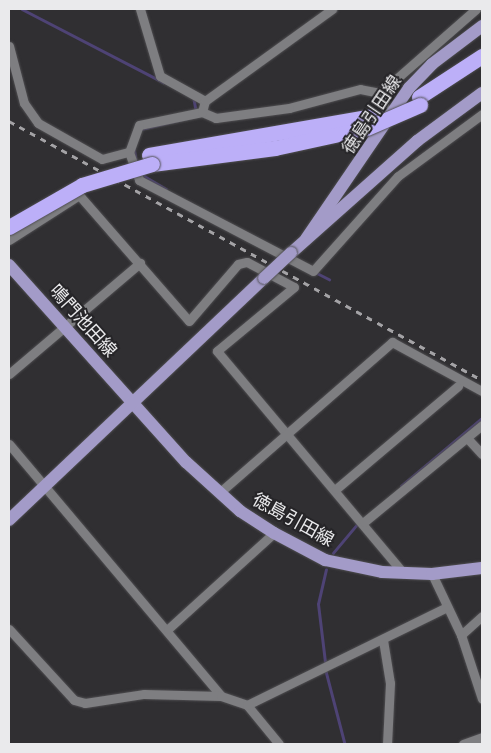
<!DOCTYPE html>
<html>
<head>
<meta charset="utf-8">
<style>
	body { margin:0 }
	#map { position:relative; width:491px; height:753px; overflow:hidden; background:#302f32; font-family:"PT Sans","Noto Sans JP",sans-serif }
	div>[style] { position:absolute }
	.stream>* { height:2.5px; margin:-1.25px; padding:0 1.25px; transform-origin:1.25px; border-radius:1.25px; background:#4e4375 }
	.roads { filter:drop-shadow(0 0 1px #4f4e51) drop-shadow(0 0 1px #4f4e51) }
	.street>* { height:9px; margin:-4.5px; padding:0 4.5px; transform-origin:4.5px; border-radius:4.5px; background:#7e7e81 }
	.primary>* { height:12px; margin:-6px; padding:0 6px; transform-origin:6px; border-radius:6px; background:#a39bc8 }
	.highway>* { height:15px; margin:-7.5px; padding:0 7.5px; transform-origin:7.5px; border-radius:7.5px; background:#bcaff8 }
	.rail>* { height:2.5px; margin-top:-1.25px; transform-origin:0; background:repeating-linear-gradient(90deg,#a4a3a6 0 6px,transparent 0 12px) }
	.bridges { filter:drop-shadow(0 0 1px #4f4e51) drop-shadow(0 0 1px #4f4e51) }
	.primary-bridge>* { height:12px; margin:-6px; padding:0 6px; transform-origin:6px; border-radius:6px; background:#a39bc8 }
	.highway-bridge>* { height:15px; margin:-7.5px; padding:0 7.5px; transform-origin:7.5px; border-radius:7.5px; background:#bcaff8 }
	span { translate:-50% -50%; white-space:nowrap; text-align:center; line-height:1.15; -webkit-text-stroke:4px #262528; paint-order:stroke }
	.street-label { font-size:18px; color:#eaeaec }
	.frame { position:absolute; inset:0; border:10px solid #eaeaec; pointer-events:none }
</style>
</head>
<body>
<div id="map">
	<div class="stream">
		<div style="left:22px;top:9px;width:159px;rotate:27.4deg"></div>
		<div style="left:194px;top:99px;width:11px;rotate:80deg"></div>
		<div style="left:141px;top:129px;width:57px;rotate:-13.3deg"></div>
		<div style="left:134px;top:148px;width:11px;rotate:80deg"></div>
		<div style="left:141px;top:174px;width:29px;rotate:31deg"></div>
		<div style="left:315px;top:272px;width:16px;rotate:27deg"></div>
		<div style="left:401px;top:486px;width:106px;rotate:-40deg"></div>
		<div style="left:333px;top:553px;width:39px;rotate:-50deg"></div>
		<div style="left:325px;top:662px;width:58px;rotate:-96.9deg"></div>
		<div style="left:318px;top:604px;width:35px;rotate:-77deg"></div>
		<div style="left:326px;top:671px;width:75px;rotate:75.4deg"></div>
	</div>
	<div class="roads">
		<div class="street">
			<div style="left:140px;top:9px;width:70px;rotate:73.4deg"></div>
			<div style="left:160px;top:76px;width:51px;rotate:29.1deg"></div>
			<div style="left:476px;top:9px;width:128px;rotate:138.8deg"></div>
			<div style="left:380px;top:93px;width:20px;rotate:-169deg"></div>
			<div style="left:360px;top:89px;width:73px;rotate:165deg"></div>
			<div style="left:289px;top:108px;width:74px;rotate:172.2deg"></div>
			<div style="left:216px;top:118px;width:15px;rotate:-157deg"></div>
			<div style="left:202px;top:112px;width:64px;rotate:168.3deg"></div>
			<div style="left:139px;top:125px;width:29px;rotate:110deg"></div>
			<div style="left:129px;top:152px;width:30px;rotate:70deg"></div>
			<div style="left:139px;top:180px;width:196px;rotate:27.6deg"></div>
			<div style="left:313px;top:271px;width:127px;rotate:-48.2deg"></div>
			<div style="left:398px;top:176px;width:104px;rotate:-36.4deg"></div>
			<div style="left:9px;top:46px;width:59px;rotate:75.3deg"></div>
			<div style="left:24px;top:103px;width:24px;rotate:55deg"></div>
			<div style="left:38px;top:123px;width:73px;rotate:29.4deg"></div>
			<div style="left:102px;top:159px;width:28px;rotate:-15deg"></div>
			<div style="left:380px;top:93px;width:24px;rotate:71deg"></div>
			<div style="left:202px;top:112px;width:11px;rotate:-75deg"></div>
			<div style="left:205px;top:101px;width:157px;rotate:-35.9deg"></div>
			<div style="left:9px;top:240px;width:83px;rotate:-32.7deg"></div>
			<div style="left:79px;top:195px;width:167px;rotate:48.9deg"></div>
			<div style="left:189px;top:321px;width:75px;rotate:-49.3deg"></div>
			<div style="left:238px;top:264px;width:9px;rotate:-13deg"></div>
			<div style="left:247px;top:262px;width:53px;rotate:28deg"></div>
			<div style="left:294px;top:287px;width:100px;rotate:140.3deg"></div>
			<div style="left:217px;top:351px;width:290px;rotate:50deg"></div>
			<div style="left:9px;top:374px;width:172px;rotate:-40.3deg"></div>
			<div style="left:467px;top:438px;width:22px;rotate:47deg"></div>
			<div style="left:9px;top:444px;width:329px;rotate:49.9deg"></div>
			<div style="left:336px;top:489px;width:160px;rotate:-40.2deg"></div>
			<div style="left:219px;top:493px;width:230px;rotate:-41.1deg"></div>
			<div style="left:392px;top:342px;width:102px;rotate:28.6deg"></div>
			<div style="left:364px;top:522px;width:153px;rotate:-39.4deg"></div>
			<div style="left:432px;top:574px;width:68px;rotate:64.6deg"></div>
			<div style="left:461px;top:635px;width:67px;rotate:71.8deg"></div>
			<div style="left:9px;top:629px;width:96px;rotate:47.5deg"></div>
			<div style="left:74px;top:700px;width:11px;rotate:15deg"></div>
			<div style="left:85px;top:703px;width:60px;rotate:-8.7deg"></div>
			<div style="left:144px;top:694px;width:77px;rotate:1.5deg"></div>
			<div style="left:221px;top:696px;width:28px;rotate:19deg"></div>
			<div style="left:247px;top:705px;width:50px;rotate:50.6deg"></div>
			<div style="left:168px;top:629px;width:143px;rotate:-42.2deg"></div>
			<div style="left:461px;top:635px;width:28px;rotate:-42deg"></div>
			<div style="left:383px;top:640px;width:44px;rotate:80.8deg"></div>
			<div style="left:390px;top:683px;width:61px;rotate:92.8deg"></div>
			<div style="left:247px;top:705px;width:223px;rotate:-26.1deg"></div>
			<div style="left:463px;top:744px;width:20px;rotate:-20deg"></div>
		</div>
		<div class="primary">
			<div style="left:306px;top:239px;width:183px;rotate:-55.7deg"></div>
			<div style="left:409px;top:88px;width:33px;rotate:-46deg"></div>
			<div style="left:432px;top:64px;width:63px;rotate:-37.2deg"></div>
			<div style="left:291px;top:253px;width:169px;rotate:-41.6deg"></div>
			<div style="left:417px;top:141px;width:81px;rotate:-36.4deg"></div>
			<div style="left:9px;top:265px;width:265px;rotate:48.1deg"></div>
			<div style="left:186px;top:462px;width:73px;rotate:42.2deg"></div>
			<div style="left:240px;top:511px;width:40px;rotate:32.9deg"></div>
			<div style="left:274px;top:533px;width:58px;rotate:27.9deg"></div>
			<div style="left:325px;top:560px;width:58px;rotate:11.9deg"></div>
			<div style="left:382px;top:572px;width:50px;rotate:2.3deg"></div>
			<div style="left:432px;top:574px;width:50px;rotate:-6.8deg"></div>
			<div style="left:9px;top:520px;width:352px;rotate:-43.5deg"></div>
		</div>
		<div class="highway">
			<div style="left:419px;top:97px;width:75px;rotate:-33.1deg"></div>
			<div style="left:149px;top:155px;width:226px;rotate:-9.9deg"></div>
			<div style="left:152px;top:164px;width:124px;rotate:-7.4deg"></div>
			<div style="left:275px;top:148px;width:94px;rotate:-12.3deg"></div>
		</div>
	</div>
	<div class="rail">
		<div style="left:9px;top:121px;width:539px;rotate:28.7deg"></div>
	</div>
	<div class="bridges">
		<div class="primary-bridge">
			<div style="left:264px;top:278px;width:37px;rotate:-43deg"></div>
		</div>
		<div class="highway-bridge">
			<div style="left:367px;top:128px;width:58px;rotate:-23.5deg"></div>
			<div style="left:9px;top:227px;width:84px;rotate:-29.9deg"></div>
			<div style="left:82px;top:185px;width:73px;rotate:-16.7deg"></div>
		</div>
	</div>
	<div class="street-label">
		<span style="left:372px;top:115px;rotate:-56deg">徳島引田線</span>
		<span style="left:83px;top:321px;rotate:48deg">鳴門池田線</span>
		<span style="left:293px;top:520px;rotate:29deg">徳島引田線</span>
	</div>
	<div class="frame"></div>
</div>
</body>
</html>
